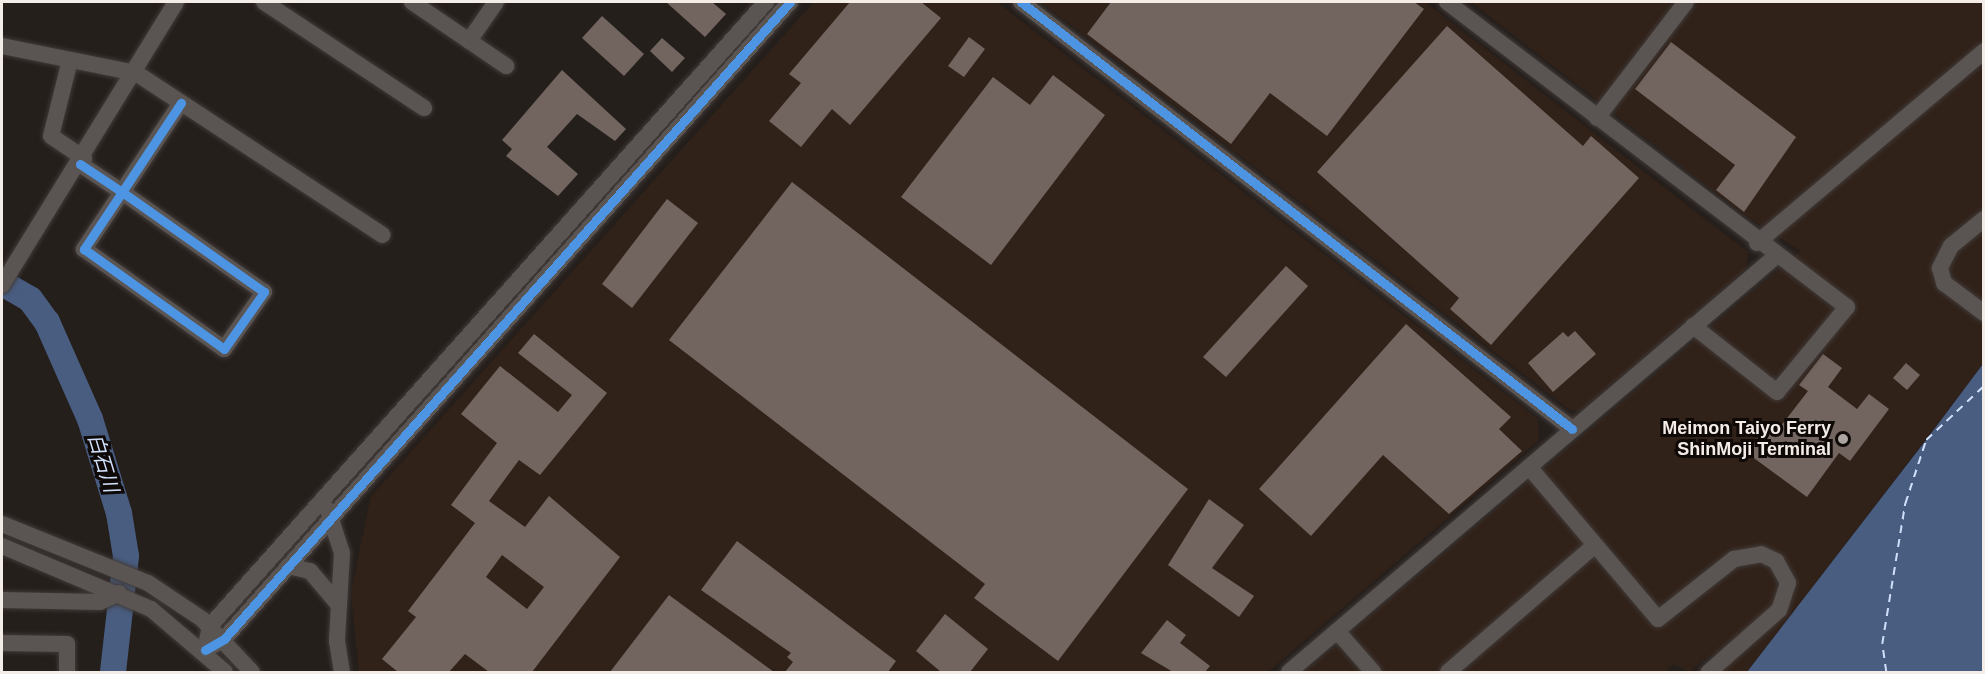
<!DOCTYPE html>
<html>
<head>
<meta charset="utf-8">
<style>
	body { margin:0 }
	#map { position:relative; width:1985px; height:674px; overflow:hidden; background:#251f1c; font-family:Arial,"Noto Sans JP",sans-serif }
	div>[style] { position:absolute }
	.built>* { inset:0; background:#312219 }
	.water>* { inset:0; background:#495d81 }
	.river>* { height:26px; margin:-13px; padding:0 13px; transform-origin:13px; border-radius:13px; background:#495d81 }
	.ferry>* { height:1.5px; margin-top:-0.75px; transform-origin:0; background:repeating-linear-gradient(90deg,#d0dffa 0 8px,transparent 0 14px) }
	.building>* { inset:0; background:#72655f }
	.roads { filter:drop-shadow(0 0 2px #403a38) drop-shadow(0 0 2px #403a38) }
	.minor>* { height:16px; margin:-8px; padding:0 8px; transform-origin:8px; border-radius:8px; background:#5a5552 }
	.cycleway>* { height:9px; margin:-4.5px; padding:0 4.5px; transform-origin:4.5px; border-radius:4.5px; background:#4d94e3 }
	.dots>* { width:16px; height:16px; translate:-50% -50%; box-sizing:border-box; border:3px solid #0e0907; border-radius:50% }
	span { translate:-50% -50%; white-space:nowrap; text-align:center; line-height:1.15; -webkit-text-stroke:6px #0e0907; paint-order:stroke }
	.poi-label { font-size:18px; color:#f4ece7; font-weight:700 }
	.right { translate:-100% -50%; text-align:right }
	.water-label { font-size:20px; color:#d0dffa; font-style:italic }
	.frame { position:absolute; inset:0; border:3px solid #f4ece7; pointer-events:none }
</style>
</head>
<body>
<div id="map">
	<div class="built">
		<div style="clip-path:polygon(814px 2px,997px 2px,1538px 419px,1539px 440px,1268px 672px,359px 672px,351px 592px,371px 496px)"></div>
		<div style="clip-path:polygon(1041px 2px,1425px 2px,1748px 252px,1746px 269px,1581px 411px,1570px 410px)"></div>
		<div style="clip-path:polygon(1471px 2px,1983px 2px,1983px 364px,1747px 672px,1726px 672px,1712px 654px,1689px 672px,1674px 664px,1665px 672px,1304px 672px,1800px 251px,1738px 210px)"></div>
	</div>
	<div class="water">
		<div style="clip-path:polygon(1983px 364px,1983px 672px,1747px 672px,1926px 440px)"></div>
	</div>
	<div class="river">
		<div style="left:2px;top:283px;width:32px;rotate:30deg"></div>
		<div style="left:30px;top:299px;width:29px;rotate:54deg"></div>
		<div style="left:47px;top:322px;width:106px;rotate:66.1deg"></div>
		<div style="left:90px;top:419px;width:98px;rotate:72.9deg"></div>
		<div style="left:119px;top:513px;width:44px;rotate:80.8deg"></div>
		<div style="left:126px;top:556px;width:117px;rotate:96.4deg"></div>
	</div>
	<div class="ferry">
		<div style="left:1886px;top:672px;width:28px;rotate:-98deg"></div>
		<div style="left:1882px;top:644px;width:142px;rotate:-80.7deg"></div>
		<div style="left:1905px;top:504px;width:67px;rotate:-71.8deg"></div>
		<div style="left:1926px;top:440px;width:79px;rotate:-43deg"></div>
	</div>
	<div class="building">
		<div style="clip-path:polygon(666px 2px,712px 2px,726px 14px,705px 37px)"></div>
		<div style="clip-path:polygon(850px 2px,921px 2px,941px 18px,850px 125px,832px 109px,801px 147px,769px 121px,801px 83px,789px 74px)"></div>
		<div style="clip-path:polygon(1111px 2px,1414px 2px,1424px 9px,1327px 136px,1270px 93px,1231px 144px,1087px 34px)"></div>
		<div style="clip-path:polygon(602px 16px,644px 54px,624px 76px,582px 38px)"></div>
		<div style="clip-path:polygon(1447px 26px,1583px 146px,1591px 136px,1639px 178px,1491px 345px,1450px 309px,1459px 298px,1317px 172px)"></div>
		<div style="clip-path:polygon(969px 37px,985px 49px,964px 77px,948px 66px)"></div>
		<div style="clip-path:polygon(662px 38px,685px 58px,672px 72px,650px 51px)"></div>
		<div style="clip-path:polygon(1671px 42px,1796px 137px,1744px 212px,1716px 190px,1735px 165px,1635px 89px)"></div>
		<div style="clip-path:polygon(562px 70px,626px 129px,615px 141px,577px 114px,547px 147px,578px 174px,558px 196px,506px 156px,512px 149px,502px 140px)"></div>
		<div style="clip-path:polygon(1053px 75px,1105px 115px,991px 265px,901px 197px,993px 77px,1030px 105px)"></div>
		<div style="clip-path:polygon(792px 182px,1188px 489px,1058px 661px,974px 598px,985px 584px,669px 340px)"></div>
		<div style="clip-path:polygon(667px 199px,698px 223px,632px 308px,602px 284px)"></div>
		<div style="clip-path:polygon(1286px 266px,1308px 286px,1226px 377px,1203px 357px)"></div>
		<div style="clip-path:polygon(1406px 324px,1511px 417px,1499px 429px,1522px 451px,1449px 514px,1383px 455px,1311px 536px,1259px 489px)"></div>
		<div style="clip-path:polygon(1575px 331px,1596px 354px,1553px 392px,1528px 363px,1563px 332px,1568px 337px)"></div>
		<div style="clip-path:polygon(evenodd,534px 334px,607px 393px,540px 475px,519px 460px,489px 501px,525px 527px,549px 496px,620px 557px,532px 672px,489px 672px,465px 654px,449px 672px,398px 672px,382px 659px,416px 617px,408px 611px,475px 523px,451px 505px,497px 443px,461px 414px,500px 366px,558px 412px,572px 395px,518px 353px,534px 334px,502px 555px,544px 587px,527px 609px,486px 577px,502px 555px)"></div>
		<div style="clip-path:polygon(1823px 354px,1842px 368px,1828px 387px,1857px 409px,1869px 394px,1889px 409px,1850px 461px,1839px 453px,1807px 497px,1747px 453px,1768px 424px,1777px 431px,1808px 391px,1799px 385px)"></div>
		<div style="clip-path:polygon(1906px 363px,1920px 375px,1907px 390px,1893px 378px)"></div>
		<div style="clip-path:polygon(1209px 499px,1244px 525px,1212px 568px,1254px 596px,1239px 617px,1168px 565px)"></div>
		<div style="clip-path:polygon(737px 541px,896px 661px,888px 672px,785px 672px,793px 662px,787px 657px,791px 653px,701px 590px)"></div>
		<div style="clip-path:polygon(669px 595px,774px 672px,610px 672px)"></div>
		<div style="clip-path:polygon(945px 614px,988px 649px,970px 672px,941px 672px,916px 651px)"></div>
		<div style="clip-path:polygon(1167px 620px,1186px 635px,1180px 643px,1210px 666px,1205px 672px,1173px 672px,1141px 653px)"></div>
	</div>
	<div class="roads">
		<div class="minor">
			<div style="left:264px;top:2px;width:192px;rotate:33.5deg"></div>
			<div style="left:412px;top:2px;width:114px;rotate:34.2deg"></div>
			<div style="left:1021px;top:2px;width:697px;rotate:37.77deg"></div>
			<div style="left:1447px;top:2px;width:503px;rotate:37.33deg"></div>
			<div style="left:1847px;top:307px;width:110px;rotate:129.5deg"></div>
			<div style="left:1777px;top:392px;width:107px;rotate:-141.8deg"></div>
			<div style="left:469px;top:41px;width:47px;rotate:-55.3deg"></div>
			<div style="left:2px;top:46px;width:137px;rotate:11.4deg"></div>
			<div style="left:136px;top:73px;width:295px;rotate:33.3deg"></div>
			<div style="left:70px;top:60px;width:78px;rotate:104deg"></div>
			<div style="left:51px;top:136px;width:40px;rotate:34deg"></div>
			<div style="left:1597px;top:118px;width:146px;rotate:-52.5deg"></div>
			<div style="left:80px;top:164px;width:50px;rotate:33.7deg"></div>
			<div style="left:122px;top:192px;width:69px;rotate:123.7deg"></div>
			<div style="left:84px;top:249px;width:172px;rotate:35.5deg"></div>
			<div style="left:224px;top:349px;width:70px;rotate:-54.9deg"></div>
			<div style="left:264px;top:292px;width:174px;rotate:-144.8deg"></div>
			<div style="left:122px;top:192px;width:107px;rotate:-56.5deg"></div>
			<div style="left:1984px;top:219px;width:43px;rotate:140.7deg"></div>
			<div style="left:1951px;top:246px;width:25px;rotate:117deg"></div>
			<div style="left:1940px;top:268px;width:16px;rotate:75deg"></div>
			<div style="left:1944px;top:283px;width:50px;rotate:36.9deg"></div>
			<div style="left:1757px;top:243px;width:297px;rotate:-40.2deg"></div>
			<div style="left:2px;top:285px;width:332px;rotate:-58.4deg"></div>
			<div style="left:1530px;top:468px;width:198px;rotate:49.7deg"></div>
			<div style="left:1658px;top:619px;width:97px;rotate:-38.3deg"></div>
			<div style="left:1734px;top:559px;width:27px;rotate:-10deg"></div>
			<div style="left:1761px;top:554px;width:17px;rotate:25deg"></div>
			<div style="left:1776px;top:561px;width:25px;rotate:61deg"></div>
			<div style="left:1788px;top:583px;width:28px;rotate:108deg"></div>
			<div style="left:1779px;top:610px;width:94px;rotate:138.5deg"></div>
			<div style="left:328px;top:510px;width:45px;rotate:72deg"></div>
			<div style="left:342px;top:553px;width:88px;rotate:93.3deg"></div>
			<div style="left:337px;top:641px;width:31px;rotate:81deg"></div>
			<div style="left:2px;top:524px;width:157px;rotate:22deg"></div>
			<div style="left:148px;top:583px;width:65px;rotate:33.7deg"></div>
			<div style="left:202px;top:619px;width:73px;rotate:46.7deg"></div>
			<div style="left:2px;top:546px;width:162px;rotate:22.9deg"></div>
			<div style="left:151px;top:609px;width:97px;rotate:40.4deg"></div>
			<div style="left:288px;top:566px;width:23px;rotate:13deg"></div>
			<div style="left:310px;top:571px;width:43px;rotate:49.7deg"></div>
			<div style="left:2px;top:600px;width:98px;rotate:1.2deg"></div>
			<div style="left:100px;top:602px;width:21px;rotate:-25deg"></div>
			<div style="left:1337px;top:631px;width:55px;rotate:48.7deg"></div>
			<div style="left:2px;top:643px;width:65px;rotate:0.9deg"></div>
			<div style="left:67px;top:644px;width:28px;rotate:90deg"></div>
			<div style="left:205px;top:650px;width:22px;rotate:-30deg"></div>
			<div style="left:224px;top:639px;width:852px;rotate:-48.38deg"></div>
			<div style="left:205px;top:650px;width:25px;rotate:-78deg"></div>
			<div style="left:210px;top:626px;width:836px;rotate:-48.3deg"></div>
			<div style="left:1289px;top:672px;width:640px;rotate:-40.5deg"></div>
			<div style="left:1448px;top:672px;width:193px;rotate:-40.8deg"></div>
		</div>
	</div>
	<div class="cycleway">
		<div style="left:1021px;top:2px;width:697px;rotate:37.77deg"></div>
		<div style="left:80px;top:164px;width:50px;rotate:33.7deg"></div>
		<div style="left:122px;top:192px;width:69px;rotate:123.7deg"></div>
		<div style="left:84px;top:249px;width:172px;rotate:35.5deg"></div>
		<div style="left:224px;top:349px;width:70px;rotate:-54.9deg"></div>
		<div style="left:264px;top:292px;width:174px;rotate:-144.8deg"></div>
		<div style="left:122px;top:192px;width:107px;rotate:-56.5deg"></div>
		<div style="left:205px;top:650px;width:22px;rotate:-30deg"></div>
		<div style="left:224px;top:639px;width:852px;rotate:-48.38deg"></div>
	</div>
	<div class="dots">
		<div style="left:1843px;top:439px;background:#aca4a0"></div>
	</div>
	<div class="poi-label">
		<span class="right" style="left:1831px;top:439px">Meimon Taiyo Ferry<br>ShinMoji Terminal</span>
	</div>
	<div class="water-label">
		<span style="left:103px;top:463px;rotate:73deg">白石川</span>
	</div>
	<div class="frame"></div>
</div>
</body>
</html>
